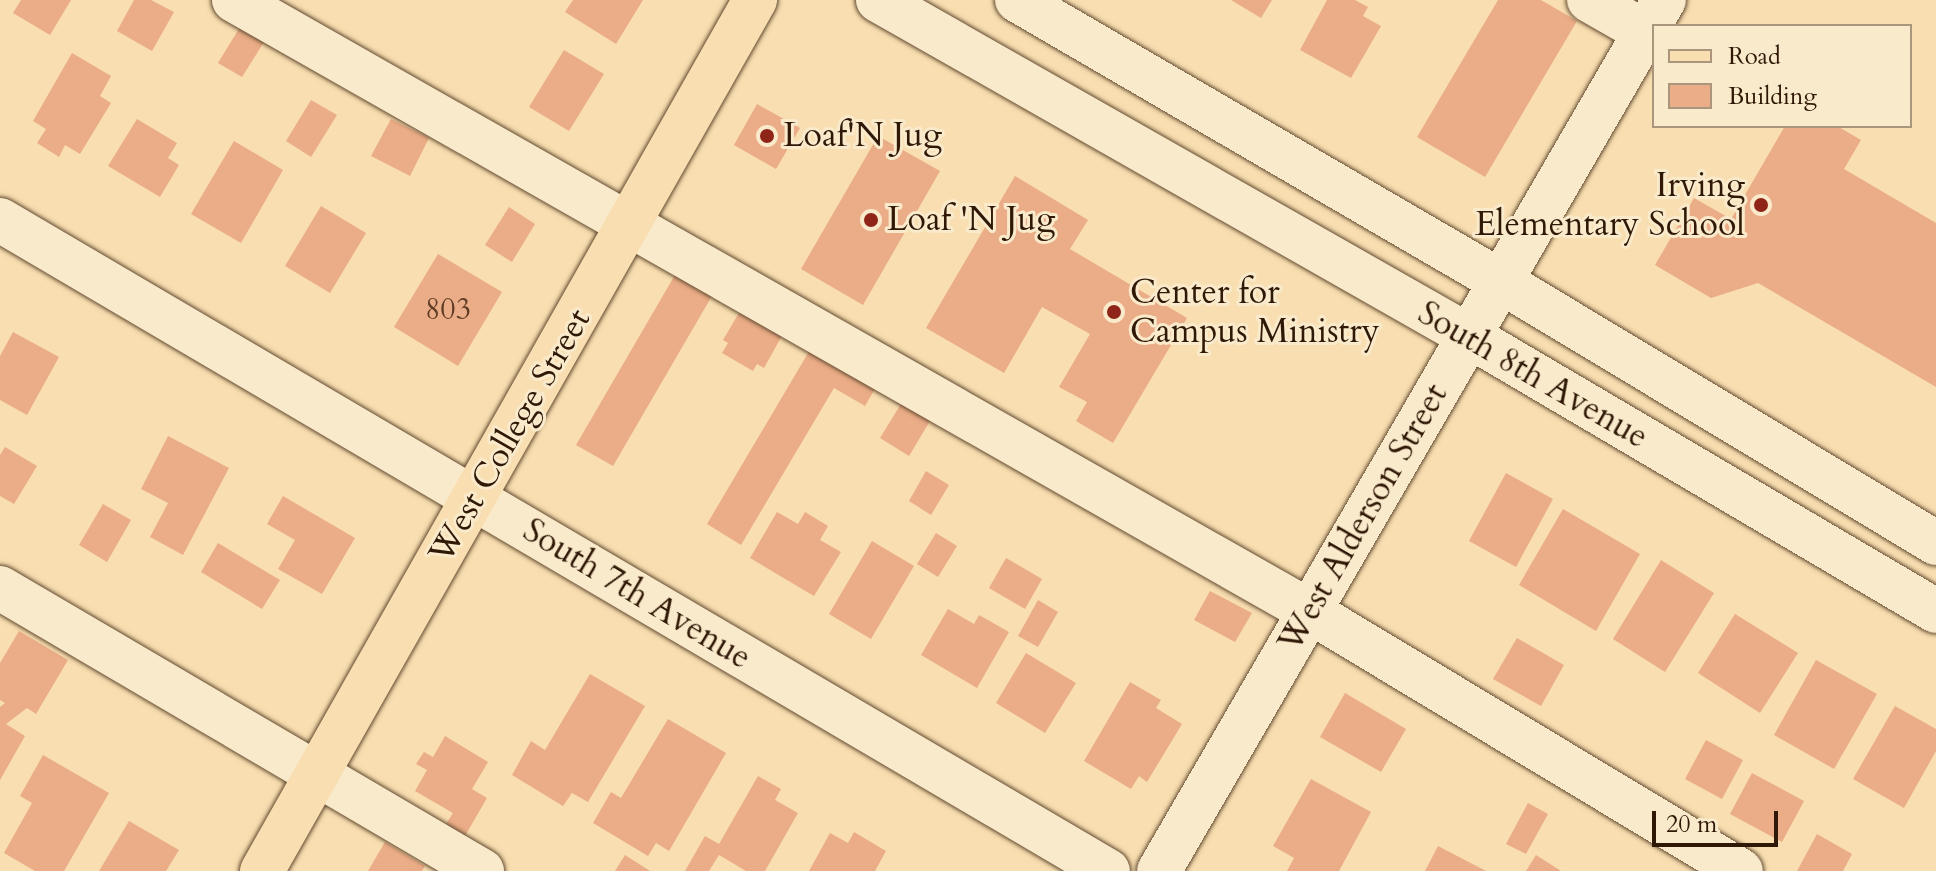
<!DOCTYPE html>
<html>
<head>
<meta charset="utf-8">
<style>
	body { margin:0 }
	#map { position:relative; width:1936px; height:871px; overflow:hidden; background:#f8deb0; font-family:Cardo,serif }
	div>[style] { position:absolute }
	.building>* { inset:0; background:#ebad87 }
	.roads { filter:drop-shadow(0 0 2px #624a30) drop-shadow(0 0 2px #624a30) }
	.minor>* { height:44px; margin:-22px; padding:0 22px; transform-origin:22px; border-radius:22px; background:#faeacc }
	.major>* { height:44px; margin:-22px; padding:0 22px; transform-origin:22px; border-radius:22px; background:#f8deb0 }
	.dots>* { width:22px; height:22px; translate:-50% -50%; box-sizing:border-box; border:4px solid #faeacc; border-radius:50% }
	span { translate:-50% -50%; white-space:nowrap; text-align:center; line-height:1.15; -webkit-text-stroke:6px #faeacc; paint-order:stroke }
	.number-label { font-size:30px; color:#5f3d26 }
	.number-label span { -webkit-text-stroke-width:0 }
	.poi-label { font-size:34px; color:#301806 }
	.left { translate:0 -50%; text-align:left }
	.right { translate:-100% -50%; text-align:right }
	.street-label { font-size:34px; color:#301806 }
	.legend { position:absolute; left:1652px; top:24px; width:260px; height:104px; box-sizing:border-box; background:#faeacc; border:2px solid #a9967d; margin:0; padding:10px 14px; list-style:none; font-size:24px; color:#301806 }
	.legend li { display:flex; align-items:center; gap:16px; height:40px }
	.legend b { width:40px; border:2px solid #a9967d }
	.scale { position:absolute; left:1652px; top:811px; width:126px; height:36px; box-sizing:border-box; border:4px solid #301806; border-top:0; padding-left:10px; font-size:24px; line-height:28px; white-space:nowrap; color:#301806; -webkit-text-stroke:6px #faeacc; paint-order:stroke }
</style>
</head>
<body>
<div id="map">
	<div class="building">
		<div style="clip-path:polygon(21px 0,71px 0,50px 35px,13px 13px)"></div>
		<div style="clip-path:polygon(134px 0,151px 0,174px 12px,152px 51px,117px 31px)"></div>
		<div style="clip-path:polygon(573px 0,643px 0,616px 44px,565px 12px)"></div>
		<div style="clip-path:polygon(1231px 0,1272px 0,1261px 18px)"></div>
		<div style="clip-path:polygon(1327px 0,1355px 0,1368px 7px,1363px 16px,1381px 26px,1351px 78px,1300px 50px)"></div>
		<div style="clip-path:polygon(1498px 0,1541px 0,1577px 21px,1485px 177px,1417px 137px)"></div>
		<div style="clip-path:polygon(240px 27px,264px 42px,242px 77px,218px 63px)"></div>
		<div style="clip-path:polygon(564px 50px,604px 74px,569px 131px,529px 107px)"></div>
		<div style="clip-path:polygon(72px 53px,111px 76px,100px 96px,111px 103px,80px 154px,65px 145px,59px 157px,37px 143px,46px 129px,33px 121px)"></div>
		<div style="clip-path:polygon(311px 100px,337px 115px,311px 157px,286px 141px)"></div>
		<div style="clip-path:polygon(757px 104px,800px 128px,776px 169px,734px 145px)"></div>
		<div style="clip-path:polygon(137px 119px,177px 143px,168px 158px,179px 165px,160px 197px,108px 166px)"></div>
		<div style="clip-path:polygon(391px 119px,429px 138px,410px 176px,371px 156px)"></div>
		<div style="clip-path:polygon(1785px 126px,1837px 126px,1861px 140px,1844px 169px,1936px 223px,1936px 387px,1758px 283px,1711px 298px,1655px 265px,1694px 198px,1731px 219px)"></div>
		<div style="clip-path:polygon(878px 136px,940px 171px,863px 305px,801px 269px)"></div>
		<div style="clip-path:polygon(234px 141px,283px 170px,241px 243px,191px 214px)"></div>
		<div style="clip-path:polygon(1015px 176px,1088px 220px,1070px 249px,1187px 318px,1113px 443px,1076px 421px,1087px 402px,1059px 387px,1090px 334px,1042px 307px,1004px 373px,926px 328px)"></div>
		<div style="clip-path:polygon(321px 206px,366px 233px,330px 293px,285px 266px)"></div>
		<div style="clip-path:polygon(509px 207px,535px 224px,512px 262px,485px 245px)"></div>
		<div style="clip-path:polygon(438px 254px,502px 292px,458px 366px,394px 327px)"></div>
		<div style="clip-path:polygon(679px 268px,716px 289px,613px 466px,576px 445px)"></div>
		<div style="clip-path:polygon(746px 301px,788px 325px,764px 368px,757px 364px,753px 371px,722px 353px,728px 343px,723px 340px)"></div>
		<div style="clip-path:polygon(13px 332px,59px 357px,27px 415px,0 400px,0 356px)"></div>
		<div style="clip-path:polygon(814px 343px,879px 382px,865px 406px,834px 388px,741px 545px,707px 524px)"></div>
		<div style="clip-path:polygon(904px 399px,933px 416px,909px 456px,880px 438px)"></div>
		<div style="clip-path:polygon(168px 436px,229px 468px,183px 555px,150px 537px,168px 503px,141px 489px)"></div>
		<div style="clip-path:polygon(5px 447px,37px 466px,14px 504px,0 496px,0 455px)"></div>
		<div style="clip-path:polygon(926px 471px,949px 485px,931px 515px,909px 501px)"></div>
		<div style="clip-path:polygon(1506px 473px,1553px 499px,1516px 567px,1469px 541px)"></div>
		<div style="clip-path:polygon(283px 496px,355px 538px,322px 594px,278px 569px,295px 540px,267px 524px)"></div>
		<div style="clip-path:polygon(103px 504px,131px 520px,107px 562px,79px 545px)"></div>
		<div style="clip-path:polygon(1563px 509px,1640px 554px,1596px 631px,1519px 585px)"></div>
		<div style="clip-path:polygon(777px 512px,798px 524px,805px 512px,828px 526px,820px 540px,841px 552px,814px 596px,750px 558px)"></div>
		<div style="clip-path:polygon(936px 533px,957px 546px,938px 577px,917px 564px)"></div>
		<div style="clip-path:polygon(872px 541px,914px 566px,871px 639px,829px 614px)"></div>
		<div style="clip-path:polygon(218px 543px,280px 580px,262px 609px,201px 572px)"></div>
		<div style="clip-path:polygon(1006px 558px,1042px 579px,1025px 609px,989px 588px)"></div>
		<div style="clip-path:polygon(1661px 560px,1714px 593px,1665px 672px,1613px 639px)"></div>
		<div style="clip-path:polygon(1210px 591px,1252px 613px,1235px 642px,1194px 620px)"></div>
		<div style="clip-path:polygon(1038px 600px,1058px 612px,1038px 647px,1018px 636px)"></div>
		<div style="clip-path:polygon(948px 609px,974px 624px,979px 615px,1009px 632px,977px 688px,921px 655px)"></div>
		<div style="clip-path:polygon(1735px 614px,1798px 653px,1760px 713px,1698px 673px)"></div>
		<div style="clip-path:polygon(19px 631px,68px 660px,36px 714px,27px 708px,6px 724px,25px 736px,0 780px,0 707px,5px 703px,0 700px,0 663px)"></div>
		<div style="clip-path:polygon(1517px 638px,1564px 665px,1541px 706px,1493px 679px)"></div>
		<div style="clip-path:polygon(1026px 653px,1076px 683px,1045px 733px,996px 703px)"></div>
		<div style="clip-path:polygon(1816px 660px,1877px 694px,1834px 769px,1774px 735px)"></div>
		<div style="clip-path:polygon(590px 674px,645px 706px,588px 802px,572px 793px,563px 806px,512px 775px,531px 741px,545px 750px)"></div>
		<div style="clip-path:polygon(1130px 682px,1161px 700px,1156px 708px,1182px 724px,1147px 782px,1139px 776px,1131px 789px,1084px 761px)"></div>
		<div style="clip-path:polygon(1345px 693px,1406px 729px,1381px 772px,1320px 737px)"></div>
		<div style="clip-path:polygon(1895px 706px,1936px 729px,1936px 751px,1904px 808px,1853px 779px)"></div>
		<div style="clip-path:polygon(668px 719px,726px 753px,669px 851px,656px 843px,648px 856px,593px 823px,611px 792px,621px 798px)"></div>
		<div style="clip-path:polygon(445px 736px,488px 762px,472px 789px,487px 798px,465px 836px,446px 824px,453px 813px,415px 791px,427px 770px,416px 764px,424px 752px,433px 757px)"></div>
		<div style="clip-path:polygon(1706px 740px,1743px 760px,1722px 799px,1685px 779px)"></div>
		<div style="clip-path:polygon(43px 755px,109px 793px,64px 871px,35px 871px,4px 853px,32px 803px,20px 796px)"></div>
		<div style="clip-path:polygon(1752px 773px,1804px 801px,1782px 842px,1730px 814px)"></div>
		<div style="clip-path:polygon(758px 776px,781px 789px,775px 800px,798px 813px,765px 871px,746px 871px,719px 855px,709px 871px,685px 871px,705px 836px,719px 844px)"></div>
		<div style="clip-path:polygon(1311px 779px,1371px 812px,1339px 871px,1287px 871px,1294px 858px,1273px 846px)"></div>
		<div style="clip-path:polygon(1528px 803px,1548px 814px,1526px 854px,1506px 844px)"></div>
		<div style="clip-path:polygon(129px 821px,179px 850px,166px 871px,99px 871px)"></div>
		<div style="clip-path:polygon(854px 832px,886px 851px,875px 871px,809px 871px,830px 833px,848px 843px)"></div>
		<div style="clip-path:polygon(1817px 834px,1852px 854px,1843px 871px,1797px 871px)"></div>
		<div style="clip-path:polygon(385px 842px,425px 866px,422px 871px,368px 871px)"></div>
		<div style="clip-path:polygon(1438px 846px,1486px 871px,1425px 871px)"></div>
		<div style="clip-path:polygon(625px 855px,650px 871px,615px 871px)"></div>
		<div style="clip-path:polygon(1536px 855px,1561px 871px,1526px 871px)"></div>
	</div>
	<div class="roads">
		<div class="minor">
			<div style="left:234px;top:0;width:1237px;rotate:29.61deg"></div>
			<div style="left:1309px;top:611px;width:504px;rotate:31.04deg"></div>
			<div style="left:878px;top:0;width:680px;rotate:29.62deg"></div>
			<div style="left:1469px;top:336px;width:542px;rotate:30.49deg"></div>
			<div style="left:1017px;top:0;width:559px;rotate:30.19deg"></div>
			<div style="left:1500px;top:281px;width:509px;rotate:31deg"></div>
			<div style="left:1589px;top:0;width:64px;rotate:29.7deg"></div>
			<div style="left:0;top:220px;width:1285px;rotate:30.44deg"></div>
			<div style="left:0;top:588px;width:559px;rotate:30.42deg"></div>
			<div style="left:1159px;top:871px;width:1007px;rotate:-59.9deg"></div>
		</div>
		<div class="major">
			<div style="left:262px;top:871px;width:1001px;rotate:-60.49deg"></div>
		</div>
	</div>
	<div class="dots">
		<div style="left:767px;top:136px;background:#8f2418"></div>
		<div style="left:1761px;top:205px;background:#8f2418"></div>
		<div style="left:871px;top:220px;background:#8f2418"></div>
		<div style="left:1114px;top:312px;background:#8f2418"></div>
	</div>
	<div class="number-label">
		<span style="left:448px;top:310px">803</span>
	</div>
	<div class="poi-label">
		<span class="left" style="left:783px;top:136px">Loaf'N Jug</span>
		<span class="right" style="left:1745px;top:205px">Irving<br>Elementary School</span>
		<span class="left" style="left:887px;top:220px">Loaf 'N Jug</span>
		<span class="left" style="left:1130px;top:312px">Center for<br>Campus Ministry</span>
	</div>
	<div class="street-label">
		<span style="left:1533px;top:375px;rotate:30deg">South 8th Avenue</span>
		<span style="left:510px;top:436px;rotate:-60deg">West College Street</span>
		<span style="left:1363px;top:518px;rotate:-60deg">West Alderson Street</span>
		<span style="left:637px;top:594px;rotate:31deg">South 7th Avenue</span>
	</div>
	<ul class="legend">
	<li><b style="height:10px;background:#f8deb0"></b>Road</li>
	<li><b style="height:22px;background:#ebad87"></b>Building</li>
	</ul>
	<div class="scale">20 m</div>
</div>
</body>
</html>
